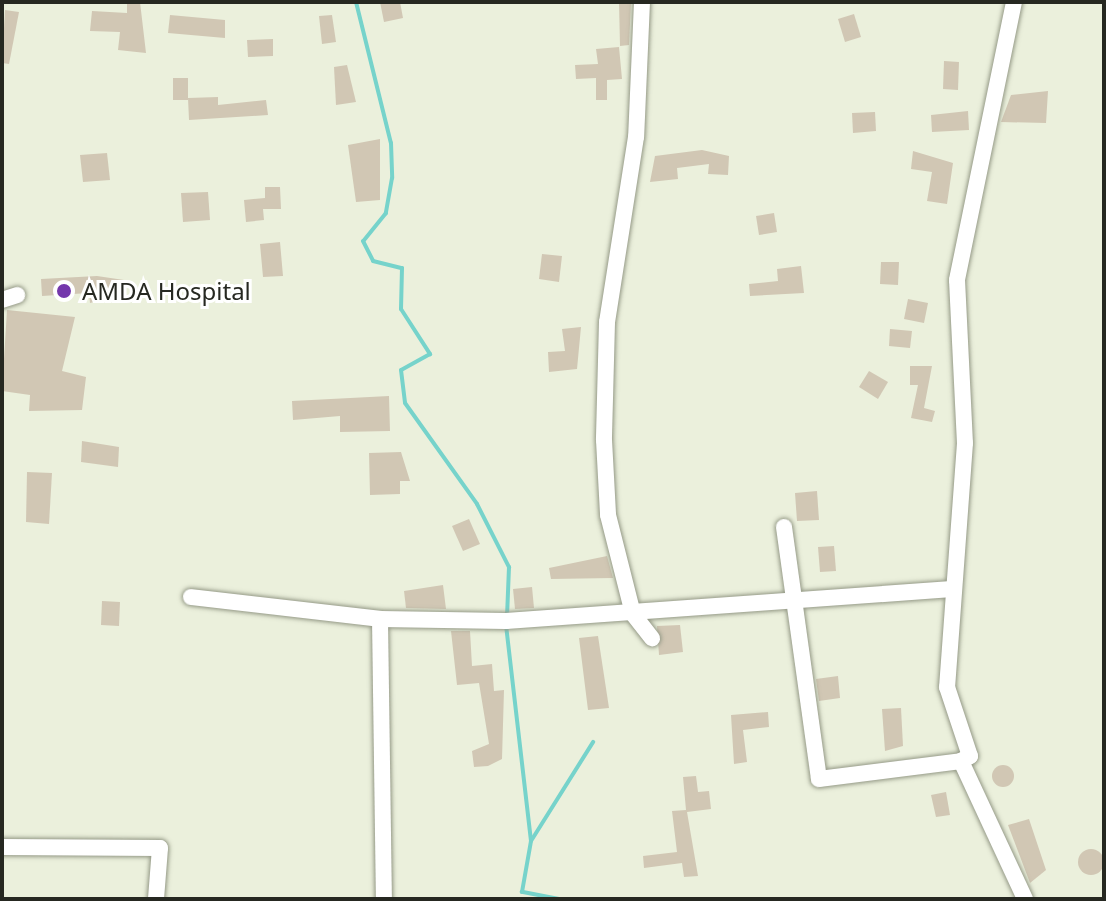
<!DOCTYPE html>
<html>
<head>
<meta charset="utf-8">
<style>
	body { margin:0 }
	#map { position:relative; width:1106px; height:901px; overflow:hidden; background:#ebf0dc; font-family:"Noto Sans",sans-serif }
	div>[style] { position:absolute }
	.stream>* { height:4px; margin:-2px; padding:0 2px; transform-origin:2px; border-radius:2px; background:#76d3cb }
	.building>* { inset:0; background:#d1c7b4 }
	.round { border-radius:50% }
	.roads { filter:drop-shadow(0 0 2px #959a87) drop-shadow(0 0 2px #959a87) }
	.street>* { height:16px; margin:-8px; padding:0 8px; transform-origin:8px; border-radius:8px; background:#fff }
	.dots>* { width:22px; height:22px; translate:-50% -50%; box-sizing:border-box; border:4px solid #fff; border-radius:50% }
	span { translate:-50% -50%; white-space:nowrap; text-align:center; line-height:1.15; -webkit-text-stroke:6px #fff; paint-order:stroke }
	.poi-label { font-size:24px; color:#262821 }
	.left { translate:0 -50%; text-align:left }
	.frame { position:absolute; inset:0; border:4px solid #262821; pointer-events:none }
</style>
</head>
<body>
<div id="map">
	<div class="stream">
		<div style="left:356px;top:2px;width:145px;rotate:76.1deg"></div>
		<div style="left:391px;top:143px;width:35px;rotate:88deg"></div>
		<div style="left:392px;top:178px;width:36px;rotate:100deg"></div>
		<div style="left:386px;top:213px;width:36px;rotate:129deg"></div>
		<div style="left:363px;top:241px;width:22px;rotate:63deg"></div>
		<div style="left:373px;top:261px;width:30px;rotate:14deg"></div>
		<div style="left:402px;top:268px;width:41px;rotate:91.4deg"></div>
		<div style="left:401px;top:309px;width:54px;rotate:57.2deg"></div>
		<div style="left:430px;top:354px;width:33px;rotate:151deg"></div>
		<div style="left:401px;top:370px;width:33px;rotate:83deg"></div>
		<div style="left:405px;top:403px;width:124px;rotate:54.5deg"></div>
		<div style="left:477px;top:504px;width:71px;rotate:63.1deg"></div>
		<div style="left:509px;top:567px;width:50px;rotate:92.3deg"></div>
		<div style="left:506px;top:625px;width:217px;rotate:83.4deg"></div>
		<div style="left:559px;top:899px;width:38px;rotate:-169deg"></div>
		<div style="left:522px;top:892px;width:52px;rotate:-80deg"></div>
		<div style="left:531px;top:841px;width:117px;rotate:-57.9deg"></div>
	</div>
	<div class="building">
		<div style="clip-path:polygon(127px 2px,140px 2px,146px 53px,118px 50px,120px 32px,90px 31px,92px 11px,127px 13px)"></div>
		<div style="clip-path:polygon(380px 2px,400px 2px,403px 18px,384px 22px)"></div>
		<div style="clip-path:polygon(619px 2px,631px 2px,629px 45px,620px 46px)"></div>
		<div style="clip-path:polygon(5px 10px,19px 12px,9px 64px,2px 63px)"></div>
		<div style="clip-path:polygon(854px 14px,861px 37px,845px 42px,838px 19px)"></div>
		<div style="clip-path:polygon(170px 15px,225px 20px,225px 38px,168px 33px)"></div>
		<div style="clip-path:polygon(332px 15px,336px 42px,322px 44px,319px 16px)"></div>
		<div style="clip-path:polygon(273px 39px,273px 56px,248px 57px,247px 40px)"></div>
		<div style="clip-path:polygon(619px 47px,622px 79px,607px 80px,607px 100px,596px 100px,596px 78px,576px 79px,575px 65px,598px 64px,596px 49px)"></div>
		<div style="clip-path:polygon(944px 61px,959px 62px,958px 90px,943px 89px)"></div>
		<div style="clip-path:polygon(347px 65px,356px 102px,336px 105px,334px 67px)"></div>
		<div style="clip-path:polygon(173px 78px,188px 78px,188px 100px,173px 100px)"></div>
		<div style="clip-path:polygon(1048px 91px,1046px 123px,1001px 122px,1011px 95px)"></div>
		<div style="clip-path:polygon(218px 97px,218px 105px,266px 100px,268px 115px,189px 120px,188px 98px)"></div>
		<div style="clip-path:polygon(968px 111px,969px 130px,932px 132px,931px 115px)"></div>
		<div style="clip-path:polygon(875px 112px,876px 131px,853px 133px,852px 113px)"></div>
		<div style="clip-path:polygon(380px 139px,380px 200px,356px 202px,348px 145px)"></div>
		<div style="clip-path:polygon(702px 150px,729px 156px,728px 175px,708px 174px,709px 164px,677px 168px,678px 179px,650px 182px,655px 156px)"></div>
		<div style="clip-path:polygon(913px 151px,953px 163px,947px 204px,927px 201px,932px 172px,911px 169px)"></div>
		<div style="clip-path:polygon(107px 153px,110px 180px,83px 182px,80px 155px)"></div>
		<div style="clip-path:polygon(265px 187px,280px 187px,281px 209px,263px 209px,264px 220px,246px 222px,244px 200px,265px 198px)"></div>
		<div style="clip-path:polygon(208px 192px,210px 220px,183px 222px,181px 193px)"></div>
		<div style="clip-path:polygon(774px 213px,777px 232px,759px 235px,756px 216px)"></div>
		<div style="clip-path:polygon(280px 242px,283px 276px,263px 277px,260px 244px)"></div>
		<div style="clip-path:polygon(542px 254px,562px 256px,559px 282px,539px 279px)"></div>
		<div style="clip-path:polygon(881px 262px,899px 262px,898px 285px,880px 284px)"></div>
		<div style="clip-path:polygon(801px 266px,804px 293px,750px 296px,749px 284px,778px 281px,777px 269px)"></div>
		<div style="clip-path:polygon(97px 276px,124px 280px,125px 294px,90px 303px,89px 293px,42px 296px,41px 279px)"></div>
		<div style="clip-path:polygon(908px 299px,928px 303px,924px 323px,904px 319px)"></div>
		<div style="clip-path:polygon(7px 310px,75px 317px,62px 371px,86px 377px,82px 410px,29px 411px,30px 395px,2px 391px)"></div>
		<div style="clip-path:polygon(581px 327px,577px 369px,549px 372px,548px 352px,565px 351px,562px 329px)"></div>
		<div style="clip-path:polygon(890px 329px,912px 331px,910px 348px,889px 346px)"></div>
		<div style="clip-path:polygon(910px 366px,932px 366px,924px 408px,935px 411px,932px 422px,911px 418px,918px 385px,910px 385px)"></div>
		<div style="clip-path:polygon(869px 371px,888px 382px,878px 399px,859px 387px)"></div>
		<div style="clip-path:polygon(389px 396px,390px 431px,340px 432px,340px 416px,293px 420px,292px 401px)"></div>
		<div style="clip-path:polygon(82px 441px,119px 447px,118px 467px,81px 462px)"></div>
		<div style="clip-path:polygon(401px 452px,410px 481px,400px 481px,400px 494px,370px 495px,369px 453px)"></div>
		<div style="clip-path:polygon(27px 472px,52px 473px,49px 524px,26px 522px)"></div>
		<div style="clip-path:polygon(817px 491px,819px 520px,797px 521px,795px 493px)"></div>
		<div style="clip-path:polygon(469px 519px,480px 544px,463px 551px,452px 526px)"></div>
		<div style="clip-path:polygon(834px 546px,836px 571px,820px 572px,818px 547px)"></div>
		<div style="clip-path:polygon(607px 556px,613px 578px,551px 579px,549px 568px)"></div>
		<div style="clip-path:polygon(443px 585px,446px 609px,406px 608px,404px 591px)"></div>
		<div style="clip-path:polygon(532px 587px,534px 608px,515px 609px,513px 589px)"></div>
		<div style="clip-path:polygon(102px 601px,120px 602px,119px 626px,101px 625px)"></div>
		<div style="clip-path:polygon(680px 625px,683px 652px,659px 655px,657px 626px)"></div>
		<div style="clip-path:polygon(451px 631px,470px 631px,472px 666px,492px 664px,494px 691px,504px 690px,502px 759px,488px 766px,474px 767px,472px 751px,489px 744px,479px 683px,457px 685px)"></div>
		<div style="clip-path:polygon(598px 636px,609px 708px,588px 710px,579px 638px)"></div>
		<div style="clip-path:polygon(838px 676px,840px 698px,819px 701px,816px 679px)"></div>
		<div style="clip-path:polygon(901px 708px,903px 746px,885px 751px,882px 709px)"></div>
		<div style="clip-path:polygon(768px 712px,769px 727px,743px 730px,747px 762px,734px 764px,731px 715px)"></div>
		<div class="round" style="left:992px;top:765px;width:22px;height:22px"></div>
		<div style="clip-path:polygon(696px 776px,698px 792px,709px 791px,711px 809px,687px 812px,698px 876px,684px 877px,682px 863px,644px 868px,643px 856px,677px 852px,672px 811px,686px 810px,683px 777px)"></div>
		<div style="clip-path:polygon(946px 792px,950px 815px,936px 817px,931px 795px)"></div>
		<div style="clip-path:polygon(1029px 819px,1046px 870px,1030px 883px,1008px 825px)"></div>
		<div class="round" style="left:1078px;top:849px;width:26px;height:26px"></div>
	</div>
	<div class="roads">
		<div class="street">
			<div style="left:642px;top:2px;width:135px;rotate:92.5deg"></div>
			<div style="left:636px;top:137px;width:187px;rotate:98.9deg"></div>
			<div style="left:607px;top:322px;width:118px;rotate:91.5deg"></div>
			<div style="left:604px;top:440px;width:75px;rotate:86.9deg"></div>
			<div style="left:608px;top:515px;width:102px;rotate:75.8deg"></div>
			<div style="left:633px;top:614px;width:31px;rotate:52deg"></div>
			<div style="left:1014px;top:2px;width:284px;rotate:101.6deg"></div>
			<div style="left:957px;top:280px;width:163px;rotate:87.2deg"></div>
			<div style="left:965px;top:443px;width:245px;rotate:94.2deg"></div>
			<div style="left:947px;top:687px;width:73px;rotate:71.6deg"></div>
			<div style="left:970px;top:756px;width:10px;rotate:151deg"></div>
			<div style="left:961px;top:761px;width:152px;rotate:65.1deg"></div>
			<div style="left:2px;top:300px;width:16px;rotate:-18deg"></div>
			<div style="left:784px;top:527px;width:254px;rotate:82.1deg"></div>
			<div style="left:819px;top:779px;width:143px;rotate:-7.2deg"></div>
			<div style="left:191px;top:597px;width:190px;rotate:6.6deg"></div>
			<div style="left:380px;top:619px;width:280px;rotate:89.2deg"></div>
			<div style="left:380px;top:619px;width:126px;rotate:0.9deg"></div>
			<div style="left:506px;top:621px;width:447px;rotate:-4.1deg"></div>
			<div style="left:2px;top:847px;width:158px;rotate:0.4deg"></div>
			<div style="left:160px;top:848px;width:51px;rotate:94.5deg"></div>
		</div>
	</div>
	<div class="dots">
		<div style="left:64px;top:291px;background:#7437ac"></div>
	</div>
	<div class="poi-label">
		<span class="left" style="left:82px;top:291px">AMDA Hospital</span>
	</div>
	<div class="frame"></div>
</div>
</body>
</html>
